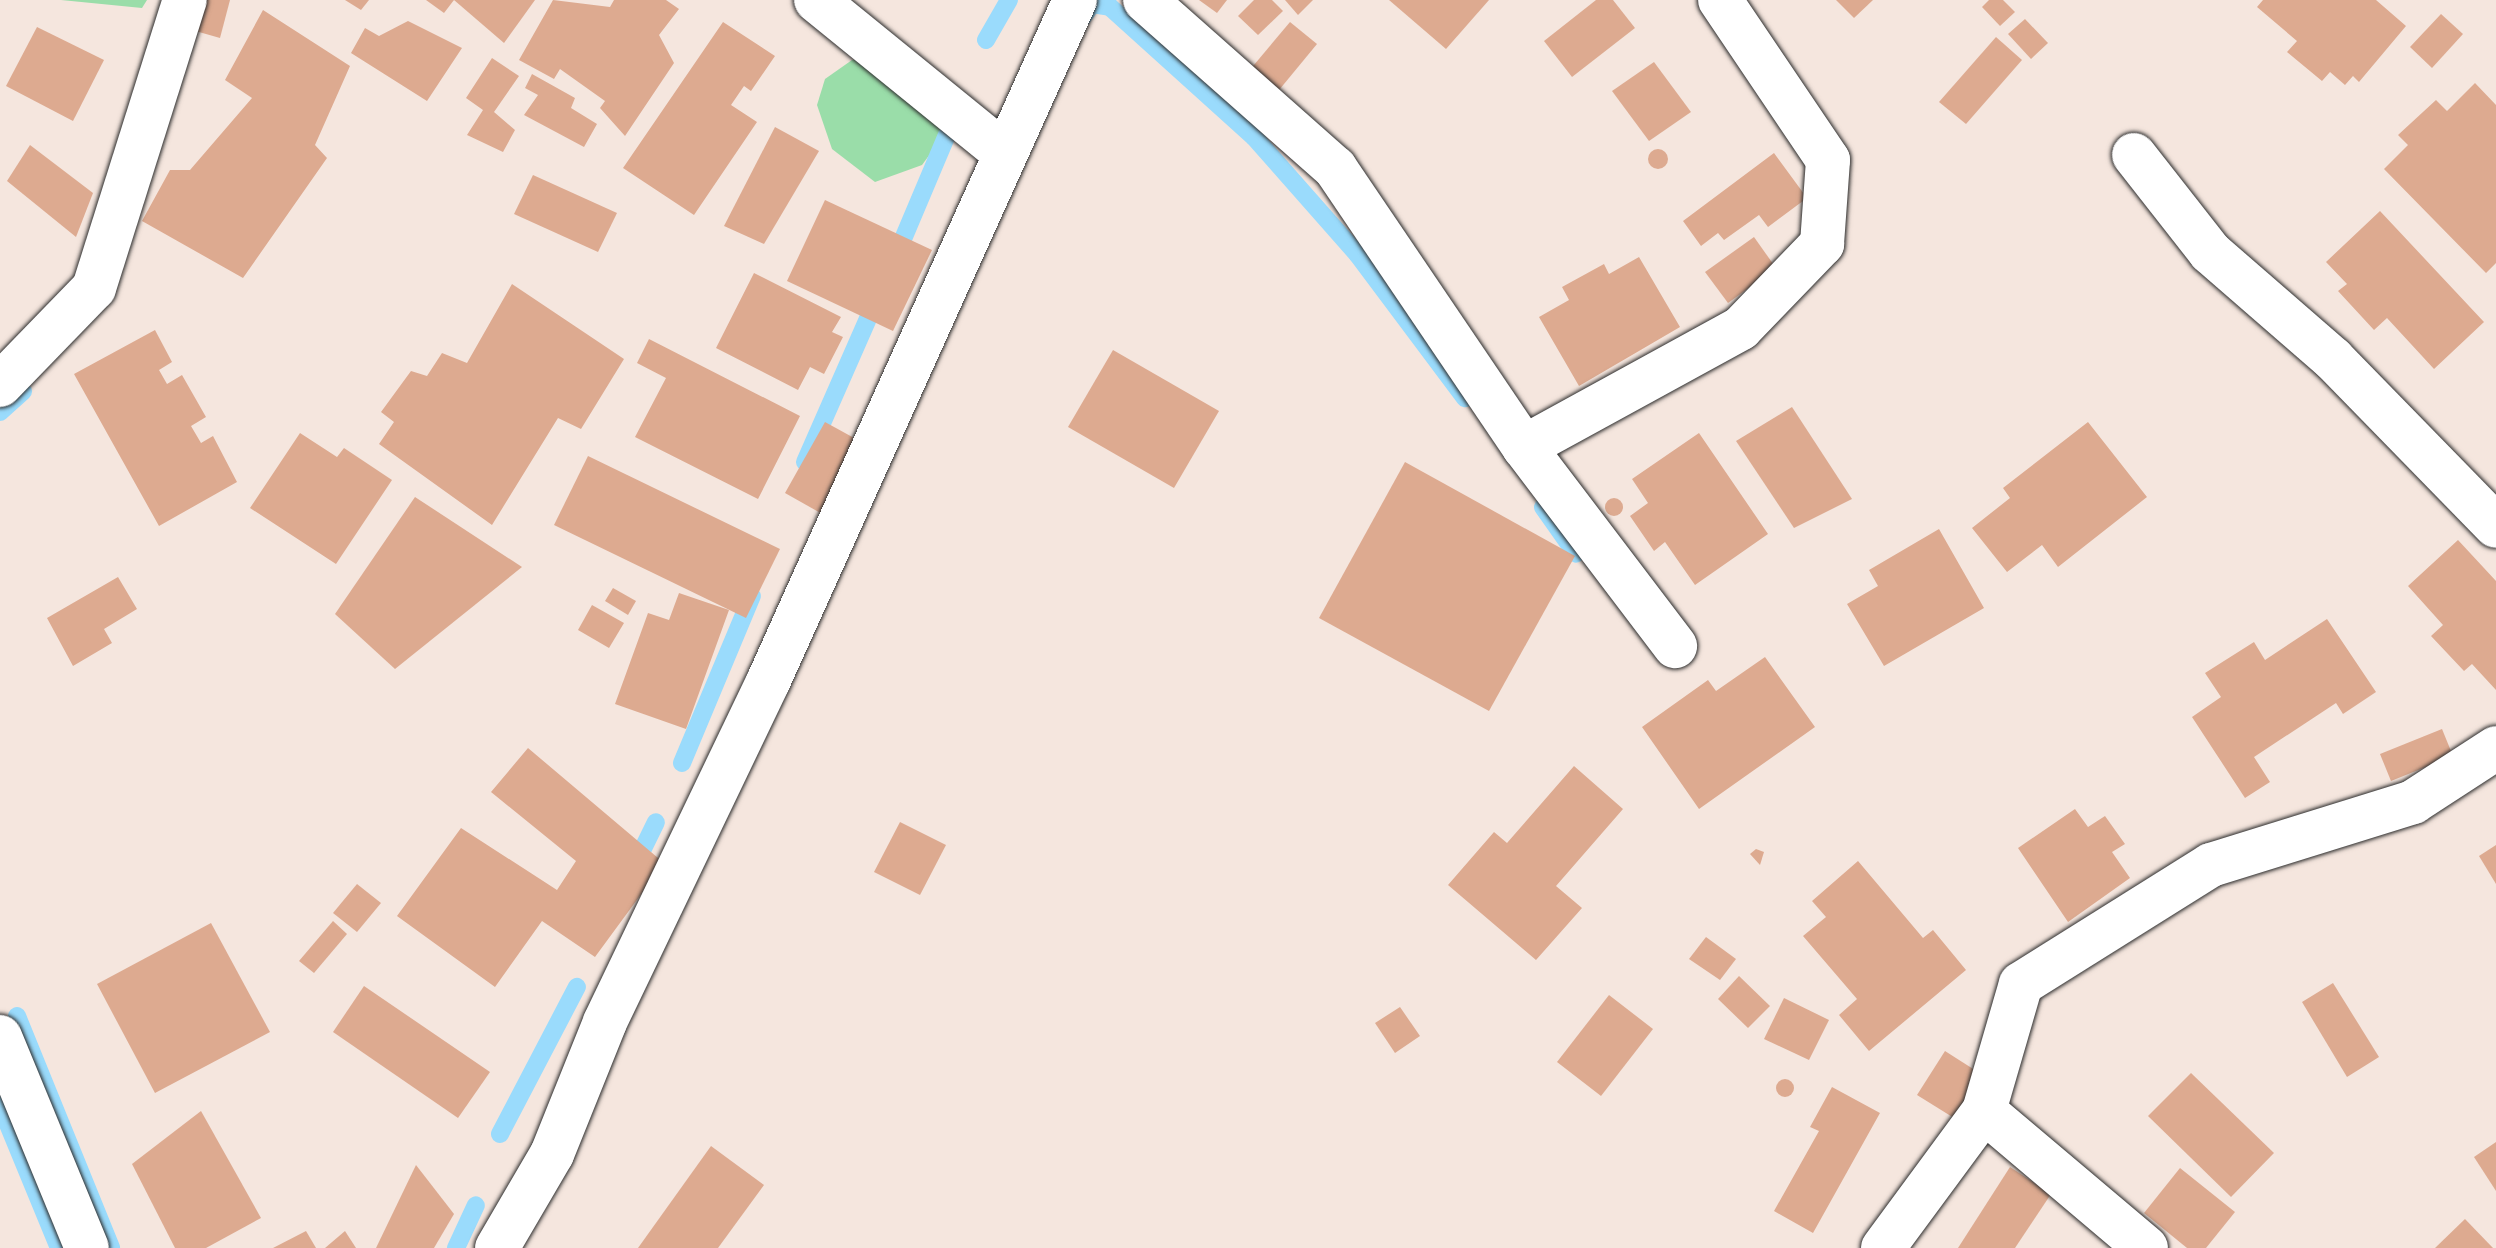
<!DOCTYPE html>
<html>
<head>
<meta charset="utf-8">
<style>
	body { margin:0 }
	#map { position:relative; width:2496px; height:1248px; overflow:hidden; background:#f5e6de; font-family:"Indie Flower",sans-serif }
	div>[style] { position:absolute }
	.green>* { inset:0; background:#9adda9 }
	.stream>* { height:18px; margin:-9px; padding:0 9px; transform-origin:9px; border-radius:9px; background:#9adbfc }
	.building>* { inset:0; background:#ddaa90 }
	.round { border-radius:50% }
	.roads { filter:drop-shadow(0 0 2px #2b2b2b) drop-shadow(0 0 2px #2b2b2b) }
	.minor>* { height:44px; margin:-22px; padding:0 22px; transform-origin:22px; border-radius:22px; background:#fff }
	.tertiary>* { height:44px; margin:-22px; padding:0 22px; transform-origin:22px; border-radius:22px; background:#fff }
	span { translate:-50% -50%; white-space:nowrap; text-align:center; line-height:1.15; -webkit-text-stroke:6px #fff; paint-order:stroke }
</style>
</head>
<body>
<div id="map">
	<div class="green">
		<div style="clip-path:polygon(61px 0,147px 0,142px 8px)"></div>
		<div style="clip-path:polygon(881px 57px,947px 131px,922px 165px,875px 182px,832px 149px,817px 105px,825px 79px,852px 60px)"></div>
	</div>
	<div class="stream">
		<div style="left:1082px;top:18px;width:17px;rotate:-54deg"></div>
		<div style="left:1092px;top:4px;width:18px;rotate:9deg"></div>
		<div style="left:1110px;top:7px;width:194px;rotate:42.1deg"></div>
		<div style="left:1254px;top:137px;width:157px;rotate:48.6deg"></div>
		<div style="left:1358px;top:255px;width:179px;rotate:53.2deg"></div>
		<div style="left:986px;top:40px;width:46px;rotate:-60.1deg"></div>
		<div style="left:895px;top:258px;width:134px;rotate:-67.1deg"></div>
		<div style="left:0;top:412px;width:31px;rotate:-42deg"></div>
		<div style="left:805px;top:462px;width:181px;rotate:-66.3deg"></div>
		<div style="left:1543px;top:507px;width:57px;rotate:54.9deg"></div>
		<div style="left:682px;top:763px;width:181px;rotate:-67.3deg"></div>
		<div style="left:633px;top:869px;width:52px;rotate:-63.9deg"></div>
		<div style="left:17px;top:1016px;width:250px;rotate:67.9deg"></div>
		<div style="left:0;top:1105px;width:155px;rotate:67.6deg"></div>
		<div style="left:500px;top:1134px;width:166px;rotate:-62.4deg"></div>
		<div style="left:456px;top:1248px;width:47px;rotate:-65.1deg"></div>
	</div>
	<div class="building">
		<div style="clip-path:polygon(200px 0,230px 0,220px 38px,192px 30px)"></div>
		<div style="clip-path:polygon(345px 0,369px 0,361px 10px)"></div>
		<div style="clip-path:polygon(426px 0,454px 0,444px 13px)"></div>
		<div style="clip-path:polygon(454px 0,535px 0,504px 43px)"></div>
		<div style="clip-path:polygon(553px 0,610px 7px,614px 0,666px 0,679px 9px,659px 35px,674px 63px,625px 136px,600px 108px,605px 101px,560px 69px,554px 79px,519px 60px)"></div>
		<div style="clip-path:polygon(1199px 0,1227px 0,1217px 13px)"></div>
		<div style="clip-path:polygon(1254px 0,1272px 0,1283px 11px,1258px 35px,1238px 16px)"></div>
		<div style="clip-path:polygon(1285px 0,1313px 0,1298px 15px)"></div>
		<div style="clip-path:polygon(1389px 0,1489px 0,1446px 49px)"></div>
		<div style="clip-path:polygon(1596px 0,1613px 0,1635px 28px,1572px 77px,1544px 41px)"></div>
		<div style="clip-path:polygon(1836px 0,1873px 0,1854px 18px)"></div>
		<div style="clip-path:polygon(1989px 0,2003px 0,2015px 12px,2000px 26px,1982px 7px)"></div>
		<div style="clip-path:polygon(2263px 0,2376px 0,2406px 26px,2359px 82px,2353px 76px,2345px 85px,2330px 72px,2322px 81px,2287px 52px,2297px 41px,2257px 7px)"></div>
		<div style="clip-path:polygon(263px 10px,350px 66px,315px 145px,327px 158px,243px 278px,142px 221px,170px 170px,190px 170px,252px 98px,225px 80px)"></div>
		<div style="clip-path:polygon(2441px 14px,2463px 34px,2432px 68px,2410px 47px)"></div>
		<div style="clip-path:polygon(2025px 19px,2048px 43px,2031px 59px,2008px 34px)"></div>
		<div style="clip-path:polygon(408px 21px,462px 48px,427px 101px,351px 53px,365px 28px,379px 36px)"></div>
		<div style="clip-path:polygon(723px 22px,775px 56px,751px 91px,744px 86px,731px 105px,757px 122px,694px 215px,623px 168px)"></div>
		<div style="clip-path:polygon(1290px 22px,1317px 44px,1270px 101px,1243px 78px)"></div>
		<div style="clip-path:polygon(37px 27px,104px 60px,73px 121px,6px 86px)"></div>
		<div style="clip-path:polygon(1996px 37px,2022px 60px,1966px 124px,1939px 102px)"></div>
		<div style="clip-path:polygon(492px 58px,519px 76px,494px 112px,515px 130px,503px 152px,467px 135px,483px 110px,466px 98px)"></div>
		<div style="clip-path:polygon(1654px 62px,1691px 112px,1649px 141px,1612px 91px)"></div>
		<div style="clip-path:polygon(532px 74px,575px 98px,571px 108px,597px 124px,584px 147px,524px 115px,538px 95px,525px 88px)"></div>
		<div style="clip-path:polygon(2475px 83px,2496px 105px,2496px 263px,2486px 273px,2384px 169px,2408px 145px,2398px 135px,2436px 100px,2447px 111px)"></div>
		<div style="clip-path:polygon(775px 127px,819px 151px,764px 244px,724px 226px)"></div>
		<div style="clip-path:polygon(30px 145px,93px 193px,76px 237px,7px 181px)"></div>
		<div class="round" style="left:1648px;top:149px;width:20px;height:20px"></div>
		<div style="clip-path:polygon(1774px 153px,1807px 198px,1768px 227px,1759px 215px,1724px 240px,1718px 233px,1701px 246px,1683px 221px)"></div>
		<div style="clip-path:polygon(533px 175px,617px 213px,598px 252px,514px 214px)"></div>
		<div style="clip-path:polygon(825px 200px,932px 250px,893px 331px,787px 281px)"></div>
		<div style="clip-path:polygon(2380px 211px,2484px 322px,2434px 369px,2387px 318px,2374px 330px,2338px 291px,2347px 284px,2326px 262px)"></div>
		<div style="clip-path:polygon(1754px 237px,1776px 268px,1728px 303px,1705px 272px)"></div>
		<div style="clip-path:polygon(1639px 257px,1680px 327px,1579px 386px,1539px 317px,1569px 300px,1562px 287px,1604px 264px,1609px 274px)"></div>
		<div style="clip-path:polygon(754px 273px,841px 317px,832px 332px,843px 337px,824px 374px,810px 367px,798px 390px,716px 348px)"></div>
		<div style="clip-path:polygon(512px 284px,624px 359px,581px 429px,558px 418px,492px 525px,379px 444px,394px 422px,381px 412px,411px 371px,427px 376px,442px 353px,467px 363px)"></div>
		<div style="clip-path:polygon(155px 330px,172px 362px,159px 370px,167px 384px,182px 375px,206px 417px,191px 426px,201px 443px,213px 436px,237px 482px,159px 526px,74px 374px)"></div>
		<div style="clip-path:polygon(649px 339px,800px 416px,758px 499px,635px 437px,666px 378px,637px 363px)"></div>
		<div style="clip-path:polygon(1113px 350px,1219px 411px,1174px 488px,1068px 427px)"></div>
		<div style="clip-path:polygon(1792px 407px,1852px 499px,1794px 528px,1736px 441px)"></div>
		<div style="clip-path:polygon(825px 422px,865px 444px,824px 515px,785px 493px)"></div>
		<div style="clip-path:polygon(2088px 422px,2147px 497px,2058px 567px,2042px 545px,2007px 572px,1972px 528px,2010px 498px,2003px 488px)"></div>
		<div style="clip-path:polygon(300px 433px,337px 457px,344px 448px,392px 480px,336px 564px,250px 508px)"></div>
		<div style="clip-path:polygon(1699px 433px,1768px 534px,1695px 585px,1665px 542px,1654px 551px,1630px 516px,1648px 503px,1632px 479px)"></div>
		<div style="clip-path:polygon(588px 456px,780px 549px,746px 618px,554px 525px)"></div>
		<div style="clip-path:polygon(1405px 462px,1575px 556px,1489px 711px,1319px 618px)"></div>
		<div style="clip-path:polygon(415px 497px,522px 567px,395px 669px,335px 614px)"></div>
		<div class="round" style="left:1605px;top:498px;width:18px;height:18px"></div>
		<div style="clip-path:polygon(1939px 529px,1984px 608px,1884px 666px,1847px 604px,1878px 586px,1869px 570px)"></div>
		<div style="clip-path:polygon(2458px 540px,2496px 581px,2496px 690px,2472px 664px,2464px 671px,2431px 636px,2443px 625px,2408px 586px)"></div>
		<div style="clip-path:polygon(118px 577px,137px 609px,104px 629px,112px 643px,73px 666px,47px 618px)"></div>
		<div style="clip-path:polygon(613px 588px,636px 601px,628px 615px,605px 601px)"></div>
		<div style="clip-path:polygon(679px 593px,729px 610px,686px 729px,615px 704px,648px 613px,669px 620px)"></div>
		<div style="clip-path:polygon(592px 605px,624px 623px,609px 648px,578px 630px)"></div>
		<div style="clip-path:polygon(2327px 619px,2376px 692px,2343px 714px,2336px 703px,2254px 757px,2270px 782px,2245px 798px,2192px 717px,2221px 697px,2205px 673px,2254px 642px,2265px 660px)"></div>
		<div style="clip-path:polygon(1765px 657px,1815px 727px,1699px 809px,1642px 727px,1708px 680px,1716px 691px)"></div>
		<div style="clip-path:polygon(2442px 729px,2453px 756px,2391px 781px,2380px 754px)"></div>
		<div style="clip-path:polygon(528px 748px,664px 863px,595px 957px,542px 921px,495px 987px,397px 916px,461px 828px,557px 890px,576px 861px,491px 792px)"></div>
		<div style="clip-path:polygon(1574px 766px,1623px 809px,1556px 886px,1582px 908px,1536px 960px,1448px 885px,1494px 832px,1507px 843px)"></div>
		<div style="clip-path:polygon(2075px 809px,2088px 827px,2105px 816px,2125px 844px,2112px 852px,2130px 878px,2068px 922px,2018px 848px)"></div>
		<div style="clip-path:polygon(900px 822px,946px 845px,920px 895px,874px 872px)"></div>
		<div style="clip-path:polygon(2496px 845px,2496px 884px,2479px 856px)"></div>
		<div style="clip-path:polygon(1756px 849px,1764px 852px,1760px 865px,1750px 854px)"></div>
		<div style="clip-path:polygon(1858px 861px,1923px 938px,1933px 930px,1966px 970px,1869px 1051px,1839px 1015px,1857px 999px,1803px 936px,1826px 917px,1812px 901px)"></div>
		<div style="clip-path:polygon(357px 884px,381px 903px,357px 932px,333px 913px)"></div>
		<div style="clip-path:polygon(333px 921px,347px 934px,314px 973px,299px 961px)"></div>
		<div style="clip-path:polygon(211px 923px,270px 1032px,155px 1093px,97px 984px)"></div>
		<div style="clip-path:polygon(1706px 937px,1736px 959px,1720px 980px,1689px 959px)"></div>
		<div style="clip-path:polygon(1739px 976px,1770px 1006px,1748px 1028px,1718px 999px)"></div>
		<div style="clip-path:polygon(2333px 983px,2379px 1057px,2347px 1077px,2302px 1002px)"></div>
		<div style="clip-path:polygon(364px 986px,490px 1072px,458px 1118px,333px 1032px)"></div>
		<div style="clip-path:polygon(1609px 995px,1653px 1029px,1601px 1096px,1557px 1062px)"></div>
		<div style="clip-path:polygon(1784px 998px,1829px 1020px,1809px 1060px,1764px 1039px)"></div>
		<div style="clip-path:polygon(1400px 1007px,1420px 1036px,1395px 1053px,1375px 1023px)"></div>
		<div style="clip-path:polygon(1945px 1051px,1981px 1074px,1954px 1118px,1917px 1095px)"></div>
		<div style="clip-path:polygon(2191px 1073px,2274px 1153px,2231px 1197px,2148px 1116px)"></div>
		<div class="round" style="left:1776px;top:1079px;width:18px;height:18px"></div>
		<div style="clip-path:polygon(1832px 1087px,1880px 1113px,1813px 1233px,1774px 1211px,1819px 1131px,1810px 1127px)"></div>
		<div style="clip-path:polygon(201px 1111px,261px 1218px,206px 1248px,175px 1248px,132px 1164px)"></div>
		<div style="clip-path:polygon(2496px 1142px,2496px 1191px,2474px 1157px)"></div>
		<div style="clip-path:polygon(711px 1146px,764px 1185px,718px 1248px,638px 1248px)"></div>
		<div style="clip-path:polygon(416px 1165px,454px 1214px,434px 1248px,376px 1248px)"></div>
		<div style="clip-path:polygon(2010px 1167px,2051px 1194px,2015px 1248px,1958px 1248px)"></div>
		<div style="clip-path:polygon(2180px 1168px,2235px 1212px,2206px 1248px,2187px 1248px,2144px 1213px)"></div>
		<div style="clip-path:polygon(2465px 1219px,2493px 1248px,2435px 1248px)"></div>
		<div style="clip-path:polygon(306px 1231px,316px 1248px,273px 1248px)"></div>
		<div style="clip-path:polygon(345px 1231px,356px 1248px,325px 1248px)"></div>
	</div>
	<div class="roads">
		<div class="minor">
			<div style="left:816px;top:0;width:242px;rotate:39.1deg"></div>
			<div style="left:1145px;top:0;width:254px;rotate:41.5deg"></div>
			<div style="left:1335px;top:168px;width:337px;rotate:55.9deg"></div>
			<div style="left:1524px;top:447px;width:250px;rotate:52.8deg"></div>
			<div style="left:2134px;top:155px;width:123px;rotate:51.9deg"></div>
			<div style="left:2210px;top:252px;width:163px;rotate:41deg"></div>
			<div style="left:2333px;top:359px;width:233px;rotate:45.7deg"></div>
			<div style="left:0;top:385px;width:135px;rotate:-45.9deg"></div>
			<div style="left:94px;top:288px;width:302px;rotate:-72.5deg"></div>
			<div style="left:1524px;top:447px;width:247px;rotate:-28.7deg"></div>
			<div style="left:1741px;top:328px;width:117px;rotate:-46deg"></div>
			<div style="left:1822px;top:244px;width:84px;rotate:-85.9deg"></div>
			<div style="left:1828px;top:160px;width:193px;rotate:-124deg"></div>
			<div style="left:1984px;top:1111px;width:212px;rotate:40.2deg"></div>
			<div style="left:497px;top:1248px;width:109px;rotate:-59.7deg"></div>
			<div style="left:552px;top:1154px;width:142px;rotate:-68.1deg"></div>
			<div style="left:605px;top:1022px;width:377px;rotate:-64.4deg"></div>
			<div style="left:768px;top:682px;width:748px;rotate:-65.77deg"></div>
			<div style="left:1883px;top:1248px;width:170px;rotate:-53.6deg"></div>
			<div style="left:1984px;top:1111px;width:132px;rotate:-73.8deg"></div>
			<div style="left:2021px;top:984px;width:224px;rotate:-32.1deg"></div>
			<div style="left:2211px;top:865px;width:212px;rotate:-17.3deg"></div>
			<div style="left:2413px;top:802px;width:99px;rotate:-33deg"></div>
		</div>
		<div class="tertiary">
			<div style="left:0;top:1037px;width:228px;rotate:67.6deg"></div>
		</div>
	</div>
</div>
</body>
</html>
